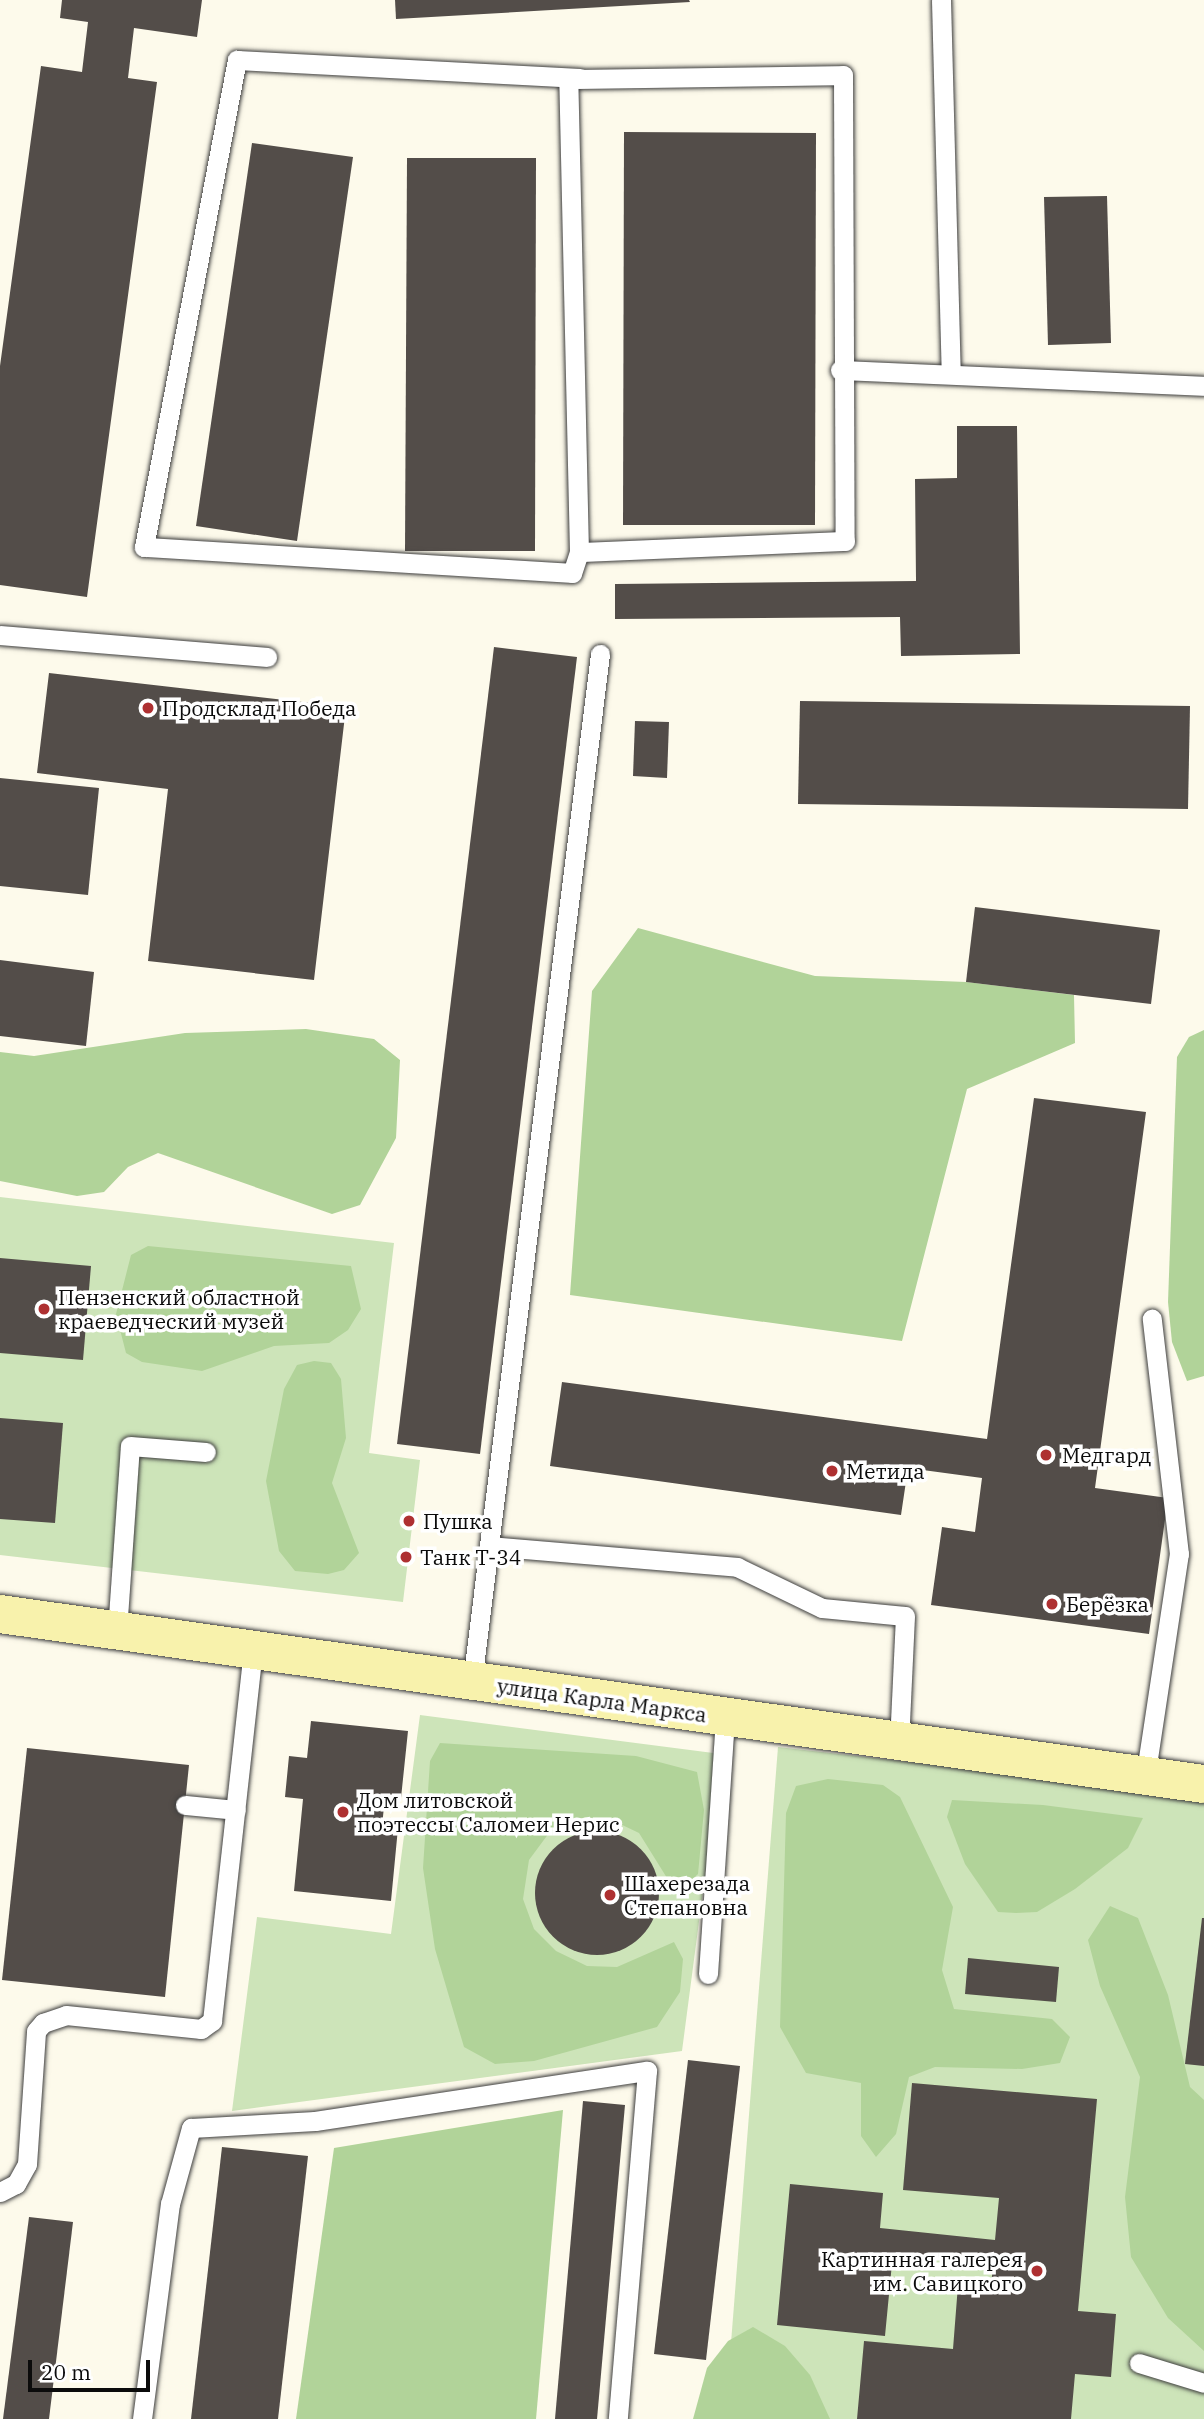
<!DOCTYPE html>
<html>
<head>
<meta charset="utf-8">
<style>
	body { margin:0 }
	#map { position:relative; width:1204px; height:2419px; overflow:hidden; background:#fdfaeb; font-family:"IBM Plex Serif",serif }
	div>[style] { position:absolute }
	.green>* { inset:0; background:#cde4b9 }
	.forest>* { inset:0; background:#b1d399 }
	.building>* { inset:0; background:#534d49 }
	.round { border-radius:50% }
	.roads { filter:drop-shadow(0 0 2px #3e3e3e) drop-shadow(0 0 2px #3e3e3e) }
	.lane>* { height:19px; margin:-9.5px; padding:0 9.5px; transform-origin:9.5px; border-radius:9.5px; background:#fff }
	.secondary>* { height:38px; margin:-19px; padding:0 19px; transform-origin:19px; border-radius:19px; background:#f8f2ac }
	.dots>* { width:19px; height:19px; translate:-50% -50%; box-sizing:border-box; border:4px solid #fff; border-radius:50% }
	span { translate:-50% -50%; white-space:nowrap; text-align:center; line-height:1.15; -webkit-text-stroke:7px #fff; paint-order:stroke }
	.poi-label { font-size:21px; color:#0b0b0b }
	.left { translate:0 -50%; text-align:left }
	.right { translate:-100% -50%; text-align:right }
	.street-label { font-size:21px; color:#0b0b0b }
	.scale { position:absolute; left:28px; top:2360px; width:122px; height:32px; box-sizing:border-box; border:4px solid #0b0b0b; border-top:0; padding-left:9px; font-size:21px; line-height:24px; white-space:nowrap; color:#0b0b0b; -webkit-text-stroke:5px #fff; paint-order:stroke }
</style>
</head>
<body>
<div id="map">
	<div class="green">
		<div style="clip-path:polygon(0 1197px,394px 1243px,369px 1453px,420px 1460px,403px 1602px,0 1555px)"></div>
		<div style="clip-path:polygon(420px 1715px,721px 1754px,682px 2051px,232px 2111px,257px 1917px,391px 1934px)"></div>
		<div style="clip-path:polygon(778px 1747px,1204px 1796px,1204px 2419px,725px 2419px)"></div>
	</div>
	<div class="forest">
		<div style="clip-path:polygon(638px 928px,815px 976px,966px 982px,1074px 995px,1075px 1043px,967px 1089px,902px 1341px,570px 1295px,592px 991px)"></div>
		<div style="clip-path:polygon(306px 1029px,374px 1039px,400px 1060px,396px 1138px,360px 1205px,332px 1214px,158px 1153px,128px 1167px,104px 1192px,77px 1196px,0 1181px,0 1052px,34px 1056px,185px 1033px)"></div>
		<div style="clip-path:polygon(1204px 1030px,1204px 1376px,1187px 1381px,1172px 1342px,1168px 1302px,1177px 1057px,1189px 1037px)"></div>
		<div style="clip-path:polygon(148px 1246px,351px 1266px,361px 1309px,348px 1330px,329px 1343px,274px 1346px,202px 1371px,142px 1362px,126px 1353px,116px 1314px,131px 1255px)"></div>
		<div style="clip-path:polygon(314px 1361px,331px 1363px,341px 1379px,346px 1438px,332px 1483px,359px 1553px,344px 1570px,328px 1574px,295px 1571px,279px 1551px,266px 1481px,284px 1389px,297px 1365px)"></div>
		<div style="clip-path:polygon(440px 1743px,636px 1756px,697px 1772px,704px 1810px,698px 1874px,677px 1894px,639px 1833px,616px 1822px,585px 1817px,549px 1833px,529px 1860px,523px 1899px,534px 1929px,556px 1951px,587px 1966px,617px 1967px,674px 1942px,683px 1959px,680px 1992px,657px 2027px,534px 2061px,495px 2064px,464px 2047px,435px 1949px,423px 1868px,430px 1761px)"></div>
		<div style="clip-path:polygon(828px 1779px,883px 1785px,900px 1797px,953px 1907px,942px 1970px,954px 2009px,1052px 2019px,1070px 2037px,1060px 2063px,1022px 2069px,935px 2067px,909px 2077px,896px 2134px,876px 2157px,861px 2136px,861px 2083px,806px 2073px,780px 2027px,786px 1813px,796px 1786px)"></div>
		<div style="clip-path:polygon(952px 1800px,1043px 1805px,1143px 1818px,1128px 1848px,1075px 1889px,1037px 1912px,1016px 1913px,998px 1912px,965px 1864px,947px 1817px)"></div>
		<div style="clip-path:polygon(1110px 1906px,1138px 1918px,1168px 1995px,1190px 2087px,1204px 2100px,1204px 2351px,1168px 2318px,1131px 2257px,1125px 2197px,1140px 2077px,1100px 1986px,1088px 1940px)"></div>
		<div style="clip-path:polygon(563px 2110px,536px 2419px,296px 2419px,334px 2148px)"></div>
		<div style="clip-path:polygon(753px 2327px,785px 2346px,810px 2375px,830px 2419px,693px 2419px,707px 2368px,728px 2341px)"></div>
	</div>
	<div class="building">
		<div style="clip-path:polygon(62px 0,202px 0,197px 37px,134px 28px,128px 78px,157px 82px,87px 597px,0 585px,0 366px,41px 66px,82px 72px,88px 22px,60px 18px)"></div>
		<div style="clip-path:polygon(395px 0,689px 0,690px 2px,396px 19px)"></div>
		<div style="clip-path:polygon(624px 132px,816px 133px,815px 525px,623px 525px)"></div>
		<div style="clip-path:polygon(252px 143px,353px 157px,297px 541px,196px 526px)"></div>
		<div style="clip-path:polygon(407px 158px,536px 158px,535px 551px,405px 551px)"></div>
		<div style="clip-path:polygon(1107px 196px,1111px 343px,1048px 345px,1044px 197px)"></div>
		<div style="clip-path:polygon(957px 426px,1017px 426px,1020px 654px,901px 656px,900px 617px,615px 619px,615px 584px,916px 581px,915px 479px,957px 478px)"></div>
		<div style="clip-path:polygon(494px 647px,577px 657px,480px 1454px,397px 1444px)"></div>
		<div style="clip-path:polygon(49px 673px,346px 707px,314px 980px,148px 961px,168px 789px,37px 773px)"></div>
		<div style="clip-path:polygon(800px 701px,1190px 706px,1188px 809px,798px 804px)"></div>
		<div style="clip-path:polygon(635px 721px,669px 722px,667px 778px,633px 776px)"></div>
		<div style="clip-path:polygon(0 778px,99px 788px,88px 895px,0 886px)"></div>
		<div style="clip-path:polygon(975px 907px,1160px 930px,1151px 1004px,966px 982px)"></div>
		<div style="clip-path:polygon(0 960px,94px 972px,86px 1046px,0 1036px)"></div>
		<div style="clip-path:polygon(1034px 1098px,1146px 1112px,1095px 1488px,1168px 1498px,1149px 1634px,931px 1605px,942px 1527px,975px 1532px,982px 1478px,908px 1468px,901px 1515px,550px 1466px,562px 1382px,987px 1439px)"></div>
		<div style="clip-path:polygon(0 1258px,91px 1266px,83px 1360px,0 1353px)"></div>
		<div style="clip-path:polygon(0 1418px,63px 1423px,55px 1523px,0 1519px)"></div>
		<div style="clip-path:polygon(311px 1721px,408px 1731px,401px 1798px,385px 1797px,382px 1826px,398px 1828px,391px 1901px,294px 1891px,303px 1799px,285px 1797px,289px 1756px,307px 1758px)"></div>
		<div style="clip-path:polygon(27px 1748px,189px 1765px,165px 1997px,2px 1980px)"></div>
		<div class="round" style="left:535px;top:1831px;width:124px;height:124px"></div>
		<div style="clip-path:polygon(1202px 1918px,1204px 1918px,1204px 2066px,1185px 2064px)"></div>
		<div style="clip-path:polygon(968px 1958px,1059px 1967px,1056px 2002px,965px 1994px)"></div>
		<div style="clip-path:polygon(688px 2060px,740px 2066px,706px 2360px,654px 2354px)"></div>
		<div style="clip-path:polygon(912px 2083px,1097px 2099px,1078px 2311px,1116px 2314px,1111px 2377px,1075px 2374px,1071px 2419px,857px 2419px,864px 2341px,953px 2349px,958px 2285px,991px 2288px,993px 2263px,893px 2253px,885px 2336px,777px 2325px,790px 2184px,883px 2193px,880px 2228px,995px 2240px,999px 2198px,903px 2190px)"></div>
		<div style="clip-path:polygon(583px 2101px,625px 2105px,597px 2419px,555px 2419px)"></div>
		<div style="clip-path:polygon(222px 2147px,308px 2156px,278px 2419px,191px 2419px)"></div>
		<div style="clip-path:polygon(29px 2217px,73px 2222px,49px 2419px,3px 2419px)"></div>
	</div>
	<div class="roads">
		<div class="lane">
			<div style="left:941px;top:0;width:374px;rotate:88.5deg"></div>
			<div style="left:843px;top:75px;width:466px;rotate:89.8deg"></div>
			<div style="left:845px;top:541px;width:266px;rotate:177.6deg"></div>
			<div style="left:579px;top:552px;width:473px;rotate:-91.3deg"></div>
			<div style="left:568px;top:79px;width:275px;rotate:-0.8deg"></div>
			<div style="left:840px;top:370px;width:364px;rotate:2.5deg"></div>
			<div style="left:579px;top:552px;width:22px;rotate:108deg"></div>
			<div style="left:572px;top:573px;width:429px;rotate:-176.5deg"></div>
			<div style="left:144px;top:547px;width:496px;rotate:-79.2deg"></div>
			<div style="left:237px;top:60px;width:343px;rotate:3deg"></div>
			<div style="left:0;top:635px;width:268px;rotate:4.7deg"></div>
			<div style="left:489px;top:1546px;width:249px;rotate:4.8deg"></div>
			<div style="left:737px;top:1567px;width:94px;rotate:25.8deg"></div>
			<div style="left:822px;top:1608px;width:83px;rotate:5.5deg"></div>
			<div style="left:905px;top:1616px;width:128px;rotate:92.7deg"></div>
			<div style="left:117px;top:1631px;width:185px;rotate:-86deg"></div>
			<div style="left:130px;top:1446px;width:76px;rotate:4.5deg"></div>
			<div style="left:472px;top:1682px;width:1036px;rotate:-82.9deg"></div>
			<div style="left:1145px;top:1778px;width:227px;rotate:-81.4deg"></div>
			<div style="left:1179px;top:1554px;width:237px;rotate:-96.6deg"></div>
			<div style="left:185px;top:1805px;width:51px;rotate:5.6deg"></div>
			<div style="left:708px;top:1974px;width:257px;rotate:-86.2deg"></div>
			<div style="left:0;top:2192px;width:18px;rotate:-27deg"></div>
			<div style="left:16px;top:2184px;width:23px;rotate:-61deg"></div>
			<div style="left:27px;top:2164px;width:133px;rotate:-86.1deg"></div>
			<div style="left:36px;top:2031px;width:11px;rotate:-49deg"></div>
			<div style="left:43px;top:2023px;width:24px;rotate:-19deg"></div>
			<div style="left:66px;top:2015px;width:136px;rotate:5.9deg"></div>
			<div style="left:201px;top:2029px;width:14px;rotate:-36deg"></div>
			<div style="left:212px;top:2021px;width:373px;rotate:-83.7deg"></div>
			<div style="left:1139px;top:2363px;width:68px;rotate:17.1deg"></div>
			<div style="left:142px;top:2419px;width:217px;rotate:-82.6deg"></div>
			<div style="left:170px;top:2204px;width:79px;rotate:-74.6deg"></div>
			<div style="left:191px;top:2128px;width:124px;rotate:-3.2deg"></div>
			<div style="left:315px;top:2121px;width:336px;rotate:-8.6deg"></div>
			<div style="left:647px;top:2071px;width:349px;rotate:94.8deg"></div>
		</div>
		<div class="secondary">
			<div style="left:0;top:1614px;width:1216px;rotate:8.04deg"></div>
		</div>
	</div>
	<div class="dots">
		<div style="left:148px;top:708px;background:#ae3031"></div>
		<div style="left:44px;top:1309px;background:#ae3031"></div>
		<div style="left:1046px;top:1455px;background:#ae3031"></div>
		<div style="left:832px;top:1471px;background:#ae3031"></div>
		<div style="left:409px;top:1521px;background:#ae3031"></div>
		<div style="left:406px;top:1557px;background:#ae3031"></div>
		<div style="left:1052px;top:1604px;background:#ae3031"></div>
		<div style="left:343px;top:1812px;background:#ae3031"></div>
		<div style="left:610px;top:1895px;background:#ae3031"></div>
		<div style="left:1037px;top:2271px;background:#ae3031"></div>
	</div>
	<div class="poi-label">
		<span class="left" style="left:162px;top:708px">Продсклад Победа</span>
		<span class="left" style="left:58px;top:1309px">Пензенский областной<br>краеведческий музей</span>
		<span class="left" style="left:1062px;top:1455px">Медгард</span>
		<span class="left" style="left:846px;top:1471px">Метида</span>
		<span class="left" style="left:423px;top:1521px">Пушка</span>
		<span class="left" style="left:420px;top:1557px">Танк Т-34</span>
		<span class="left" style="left:1066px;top:1604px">Берёзка</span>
		<span class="left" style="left:357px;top:1812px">Дом литовской<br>поэтессы Саломеи Нерис</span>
		<span class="left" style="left:624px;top:1895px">Шахерезада<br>Степановна</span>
		<span class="right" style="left:1023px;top:2271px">Картинная галерея<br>им. Савицкого</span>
	</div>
	<div class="street-label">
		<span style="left:602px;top:1700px;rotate:8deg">улица Карла Маркса</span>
	</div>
	<div class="scale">20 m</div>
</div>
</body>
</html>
